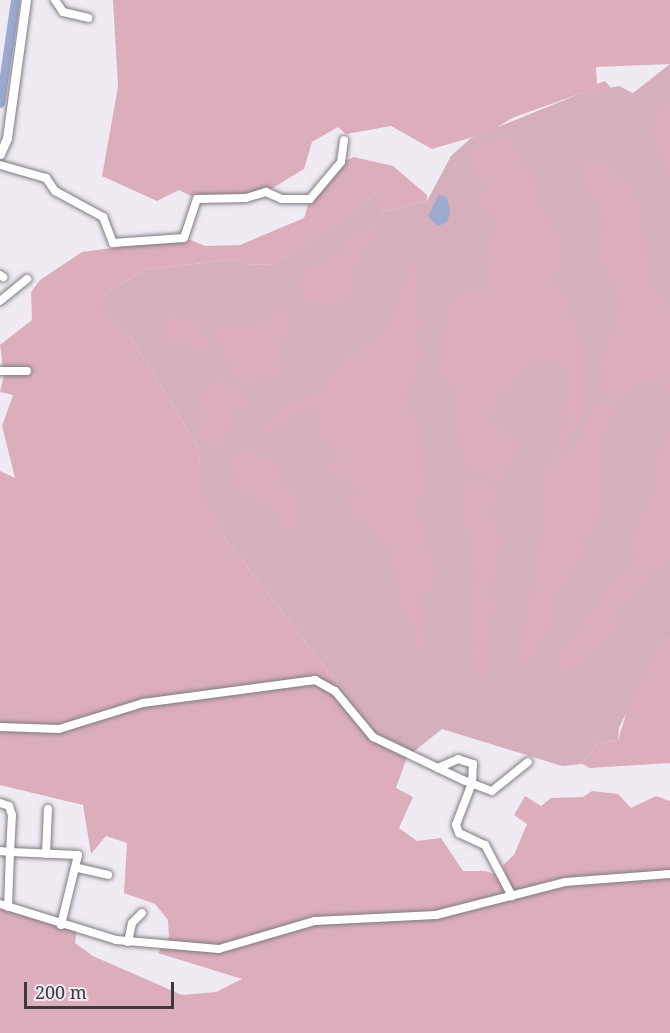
<!DOCTYPE html>
<html>
<head>
<meta charset="utf-8">
<style>
	body { margin:0 }
	#map { position:relative; width:670px; height:1033px; overflow:hidden; background:#f0ebf2; font-family:"Noto Serif",serif }
	div>[style] { position:absolute }
	.green>* { inset:0; background:#d5afbb }
	.forest>* { inset:0; background:#dcaebc }
	.water>* { inset:0; background:#9caad0 }
	.river>* { height:9px; margin:-4.5px; padding:0 4.5px; transform-origin:4.5px; border-radius:4.5px; background:#9caad0 }
	.roads { filter:drop-shadow(0 0 2px #7f7b81) drop-shadow(0 0 2px #7f7b81) }
	.minor>* { height:8px; margin:-4px; padding:0 4px; transform-origin:4px; border-radius:4px; background:#fff }
	.major>* { height:9px; margin:-4.5px; padding:0 4.5px; transform-origin:4.5px; border-radius:4.5px; background:#fff }
	span { translate:-50% -50%; white-space:nowrap; text-align:center; line-height:1.15; -webkit-text-stroke:4.5px #f0ebf2; paint-order:stroke }
	.scale { position:absolute; left:24px; top:982px; width:150px; height:27px; box-sizing:border-box; border:3px solid #3c3a3d; border-top:0; padding-left:8px; font-size:18px; line-height:21px; white-space:nowrap; color:#3c3a3d; -webkit-text-stroke:4px #f0ebf2; paint-order:stroke }
</style>
</head>
<body>
<div id="map">
	<div class="green">
		<div style="clip-path:polygon(670px 64px,670px 638px,661px 643px,619px 728px,618px 740px,597px 744px,582px 764px,562px 766px,442px 729px,407px 757px,360px 712px,225px 538px,200px 489px,199px 449px,132px 339px,99px 309px,107px 292px,144px 270px,237px 259px,250px 265px,274px 264px,359px 208px,377px 191px,382px 212px,427px 201px,451px 156px,471px 138px,579px 94px,619px 86px,633px 93px)"></div>
	</div>
	<div class="forest">
		<div style="clip-path:polygon(113px 0,670px 0,670px 64px,596px 67px,597px 84px,605px 81px,612px 89px,579px 94px,512px 118px,490px 132px,432px 149px,391px 126px,346px 134px,338px 127px,312px 142px,304px 169px,266px 192px,246px 198px,197px 199px,179px 190px,157px 201px,102px 176px,118px 87px)"></div>
		<div style="clip-path:polygon(661px 104px,670px 106px,670px 180px,651px 136px)"></div>
		<div style="clip-path:polygon(511px 137px,514px 153px,531px 168px,541px 206px,562px 239px,563px 263px,554px 279px,571px 304px,582px 347px,582px 407px,578px 425px,561px 452px,553px 455px,562px 427px,566px 375px,559px 362px,540px 360px,528px 363px,509px 389px,499px 391px,499px 407px,488px 419px,519px 445px,505px 477px,494px 478px,492px 484px,499px 499px,492px 509px,501px 538px,493px 595px,497px 608px,488px 625px,483px 690px,474px 666px,470px 595px,476px 581px,471px 551px,479px 544px,461px 524px,462px 485px,484px 476px,481px 472px,469px 473px,458px 440px,452px 390px,440px 372px,446px 309px,462px 292px,487px 290px,489px 277px,482px 259px,494px 232px,494px 219px,490px 210px,476px 205px,488px 184px,474px 173px,469px 150px)"></div>
		<div style="clip-path:polygon(586px 156px,594px 165px,608px 162px,608px 169px,633px 189px,641px 209px,650px 283px,670px 310px,670px 396px,665px 382px,645px 378px,613px 401px,602px 386px,600px 363px,620px 303px,596px 249px,602px 225px,598px 202px,586px 191px,579px 163px)"></div>
		<div style="clip-path:polygon(354px 157px,393px 166px,427px 195px,427px 201px,382px 212px,376px 192px,360px 208px,274px 264px,249px 265px,237px 259px,144px 270px,107px 292px,100px 309px,132px 339px,199px 449px,201px 489px,225px 538px,360px 712px,407px 757px,396px 788px,413px 797px,399px 828px,417px 841px,441px 838px,463px 871px,485px 871px,507px 878px,503px 865px,514px 855px,527px 824px,514px 815px,525px 796px,541px 806px,551px 798px,583px 797px,592px 791px,618px 794px,631px 808px,656px 796px,670px 801px,670px 1033px,0 1033px,0 904px,77px 930px,75px 943px,93px 956px,182px 995px,216px 992px,242px 979px,158px 953px,169px 937px,168px 920px,155px 904px,124px 893px,127px 843px,106px 836px,91px 854px,83px 805px,0 785px,0 471px,15px 478px,2px 426px,13px 395px,0 392px,4px 375px,0 345px,32px 320px,31px 292px,40px 280px,82px 252px,186px 238px,205px 246px,240px 245px,304px 218px,310px 199px,342px 162px)"></div>
		<div style="clip-path:polygon(372px 227px,376px 229px,354px 270px,355px 291px,329px 307px,306px 299px,299px 284px,305px 271px,327px 264px,353px 235px)"></div>
		<div style="clip-path:polygon(412px 264px,420px 266px,415px 314px,424px 324px,418px 332px,421px 355px,413px 388px,403px 399px,417px 415px,420px 429px,421px 468px,428px 475px,427px 486px,415px 505px,437px 573px,431px 590px,419px 594px,424px 644px,416px 649px,414px 621px,408px 619px,397px 601px,396px 570px,387px 561px,390px 554px,367px 521px,354px 518px,347px 496px,355px 494px,354px 486px,327px 471px,345px 455px,333px 452px,333px 444px,318px 436px,321px 403px,288px 414px,291px 420px,264px 432px,263px 425px,288px 406px,325px 393px,322px 382px,336px 374px,347px 355px,358px 358px,363px 348px,384px 334px)"></div>
		<div style="clip-path:polygon(279px 309px,292px 320px,280px 356px,287px 368px,275px 376px,261px 372px,256px 389px,227px 367px,216px 333px,222px 323px,233px 330px,256px 327px)"></div>
		<div style="clip-path:polygon(174px 315px,200px 325px,211px 343px,206px 350px,166px 338px,162px 325px)"></div>
		<div style="clip-path:polygon(219px 380px,236px 386px,249px 402px,235px 411px,225px 440px,214px 449px,197px 429px,194px 413px,207px 388px)"></div>
		<div style="clip-path:polygon(598px 402px,616px 405px,602px 443px,605px 465px,600px 512px,592px 534px,580px 540px,584px 547px,582px 561px,559px 590px,553px 603px,557px 612px,524px 674px,520px 646px,545px 514px,545px 468px,573px 450px)"></div>
		<div style="clip-path:polygon(670px 429px,670px 560px,656px 573px,646px 566px,648px 578px,615px 609px,623px 622px,576px 664px,556px 670px,560px 654px,608px 588px,640px 560px,634px 557px,632px 535px,656px 487px,656px 455px)"></div>
		<div style="clip-path:polygon(252px 450px,262px 460px,275px 462px,288px 489px,299px 497px,295px 509px,299px 517px,289px 529px,282px 529px,274px 509px,236px 490px,232px 462px,237px 453px)"></div>
		<div style="clip-path:polygon(670px 638px,670px 763px,590px 768px,582px 764px,597px 744px,618px 740px,630px 701px,661px 643px)"></div>
	</div>
	<div class="water">
		<div style="clip-path:polygon(438px 195px,447px 197px,450px 213px,447px 222px,438px 226px,428px 217px)"></div>
	</div>
	<div class="river">
		<div style="left:0;top:103px;width:104px;rotate:-81.7deg"></div>
	</div>
	<div class="roads">
		<div class="minor">
			<div style="left:55px;top:0;width:14px;rotate:56deg"></div>
			<div style="left:63px;top:12px;width:26px;rotate:13deg"></div>
			<div style="left:0;top:165px;width:48px;rotate:15.8deg"></div>
			<div style="left:46px;top:178px;width:16px;rotate:55deg"></div>
			<div style="left:55px;top:191px;width:55px;rotate:28.4deg"></div>
			<div style="left:103px;top:217px;width:28px;rotate:69deg"></div>
			<div style="left:113px;top:243px;width:71px;rotate:-4deg"></div>
			<div style="left:184px;top:238px;width:41px;rotate:-71.6deg"></div>
			<div style="left:197px;top:199px;width:49px;rotate:-1.2deg"></div>
			<div style="left:246px;top:198px;width:21px;rotate:-17deg"></div>
			<div style="left:266px;top:192px;width:17px;rotate:24deg"></div>
			<div style="left:282px;top:199px;width:28px"></div>
			<div style="left:310px;top:199px;width:48px;rotate:-50deg"></div>
			<div style="left:341px;top:162px;width:22px;rotate:-82deg"></div>
			<div style="left:0;top:275px;width:4px;rotate:34deg"></div>
			<div style="left:0;top:301px;width:35px;rotate:-39deg"></div>
			<div style="left:0;top:371px;width:27px"></div>
			<div style="left:0;top:727px;width:59px;rotate:1.9deg"></div>
			<div style="left:59px;top:729px;width:88px;rotate:-17.2deg"></div>
			<div style="left:143px;top:703px;width:174px;rotate:-7.6deg"></div>
			<div style="left:315px;top:680px;width:23px;rotate:29deg"></div>
			<div style="left:335px;top:691px;width:60px;rotate:50.4deg"></div>
			<div style="left:373px;top:737px;width:100px;rotate:25.5deg"></div>
			<div style="left:463px;top:780px;width:31px;rotate:21deg"></div>
			<div style="left:492px;top:791px;width:46px;rotate:-38.9deg"></div>
			<div style="left:438px;top:768px;width:22px;rotate:-24deg"></div>
			<div style="left:458px;top:759px;width:16px;rotate:18deg"></div>
			<div style="left:473px;top:764px;width:19px;rotate:93deg"></div>
			<div style="left:472px;top:783px;width:45px;rotate:110.9deg"></div>
			<div style="left:456px;top:825px;width:9px;rotate:69deg"></div>
			<div style="left:459px;top:833px;width:29px;rotate:25deg"></div>
			<div style="left:485px;top:845px;width:58px;rotate:62.1deg"></div>
			<div style="left:0;top:803px;width:9px;rotate:18deg"></div>
			<div style="left:9px;top:806px;width:9px;rotate:72deg"></div>
			<div style="left:12px;top:815px;width:37px;rotate:93deg"></div>
			<div style="left:10px;top:852px;width:10px;rotate:-174deg"></div>
			<div style="left:46px;top:854px;width:45px;rotate:-87.5deg"></div>
			<div style="left:78px;top:868px;width:31px;rotate:13deg"></div>
			<div style="left:0;top:904px;width:121px;rotate:17.2deg"></div>
			<div style="left:116px;top:940px;width:103px;rotate:5deg"></div>
			<div style="left:219px;top:949px;width:100px;rotate:-16.3deg"></div>
			<div style="left:315px;top:921px;width:121px;rotate:-2.8deg"></div>
			<div style="left:436px;top:915px;width:133px;rotate:-14.3deg"></div>
			<div style="left:565px;top:882px;width:105px;rotate:-4.4deg"></div>
			<div style="left:8px;top:907px;width:55px;rotate:-87.9deg"></div>
			<div style="left:10px;top:852px;width:68px;rotate:2.5deg"></div>
			<div style="left:78px;top:855px;width:72px;rotate:103.7deg"></div>
			<div style="left:128px;top:942px;width:19px;rotate:-78deg"></div>
			<div style="left:132px;top:923px;width:14px;rotate:-45deg"></div>
		</div>
		<div class="major">
			<div style="left:0;top:154px;width:17px;rotate:-66deg"></div>
			<div style="left:7px;top:138px;width:139px;rotate:-82.2deg"></div>
		</div>
	</div>
	<div class="scale">200 m</div>
</div>
</body>
</html>
